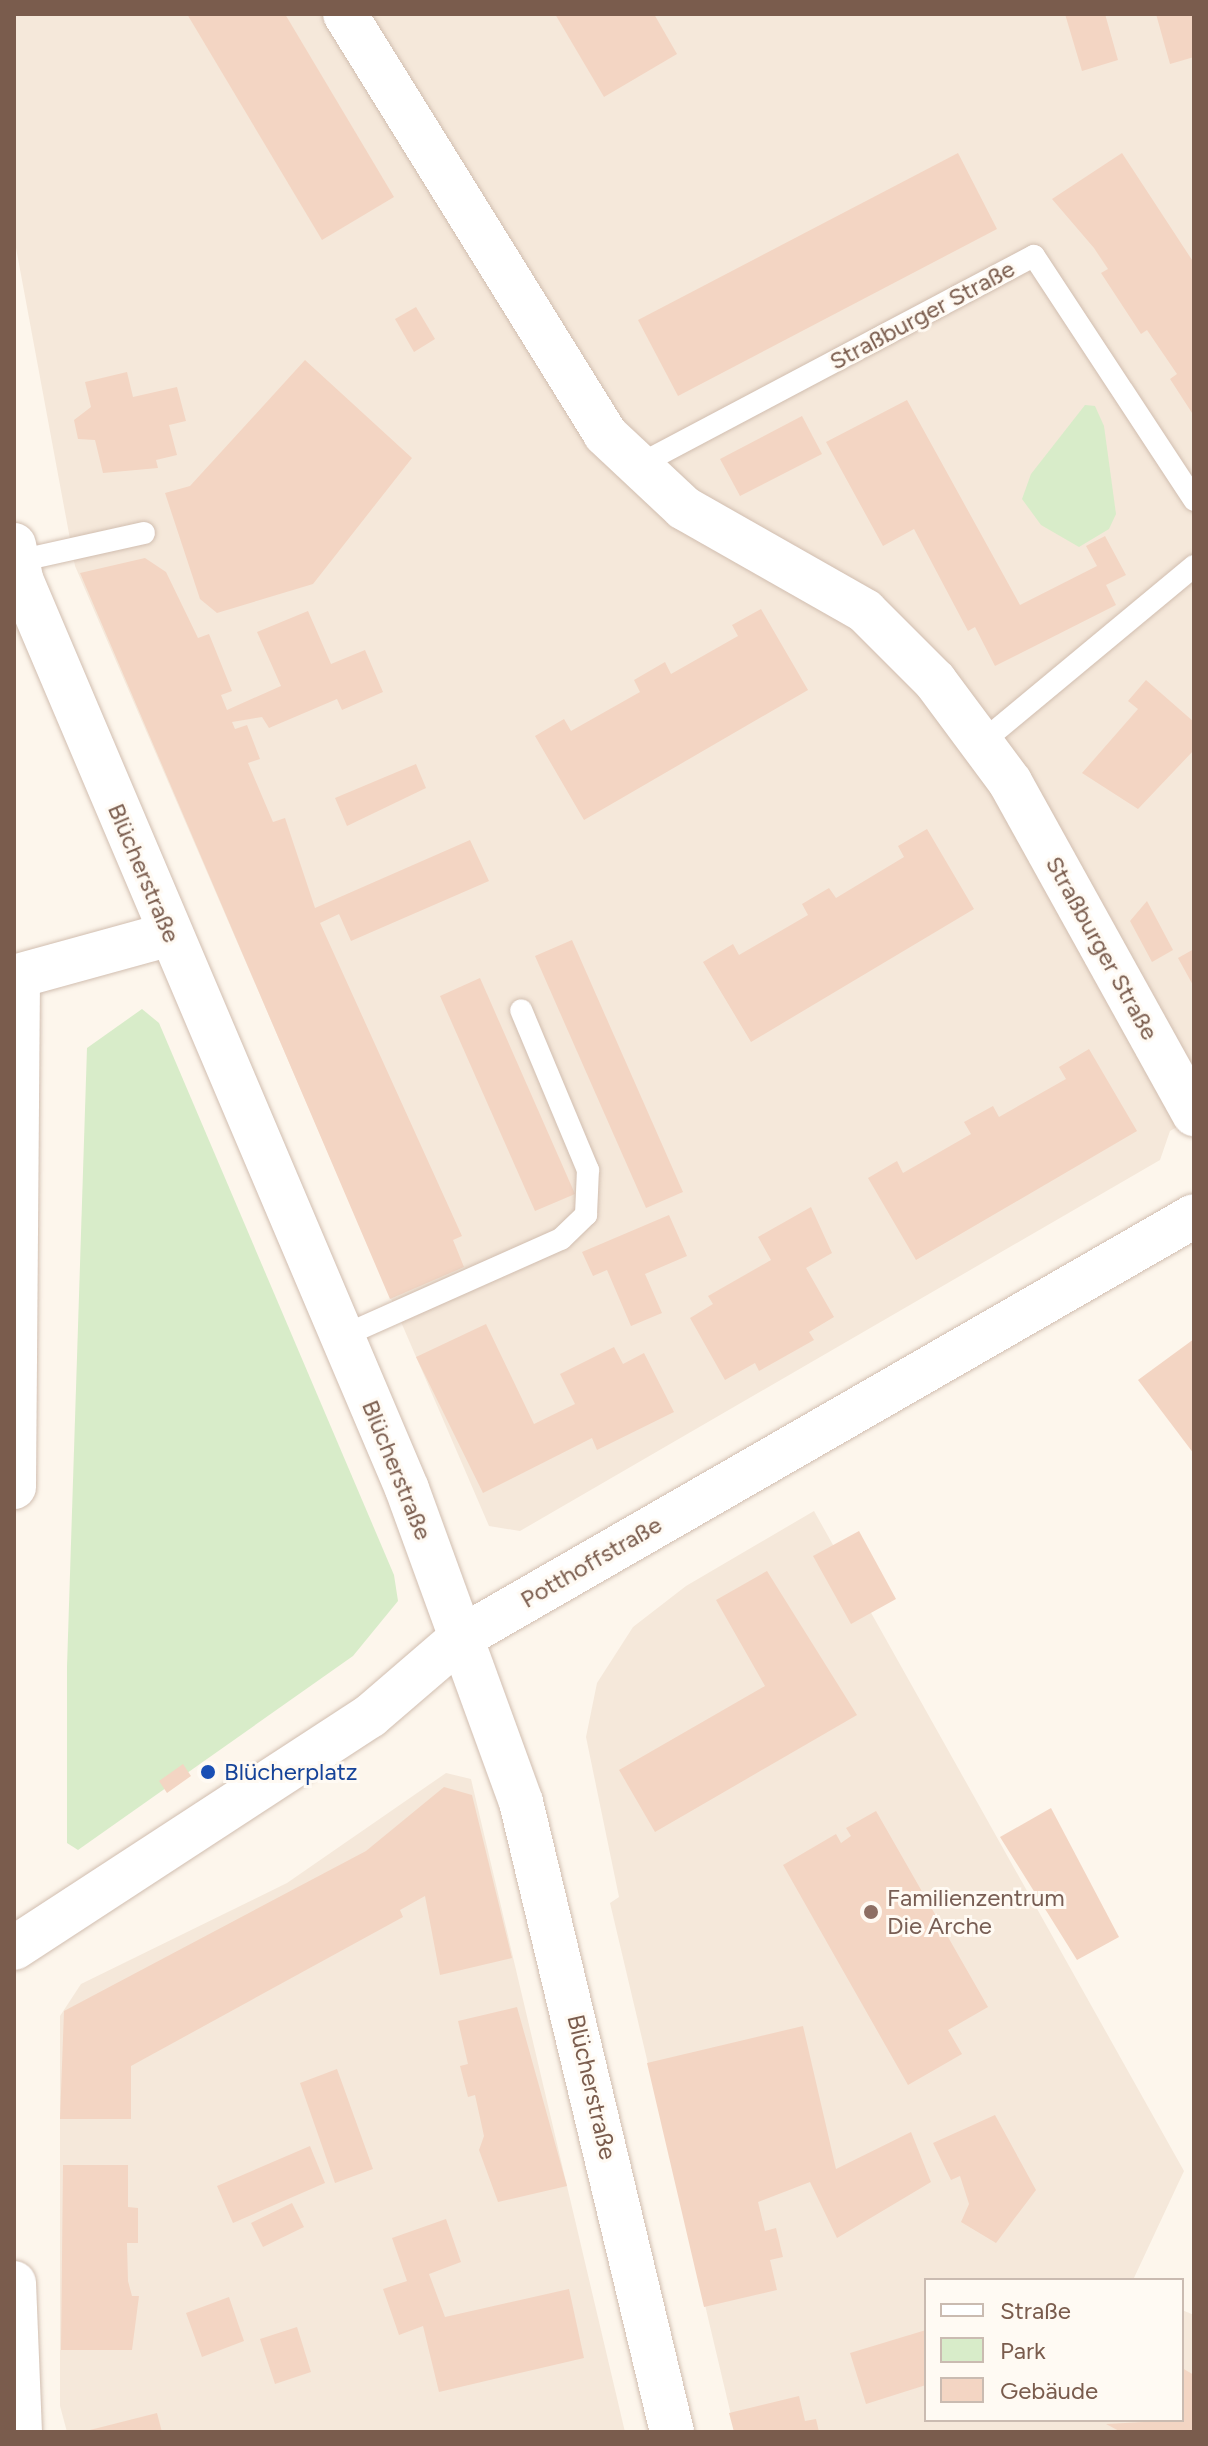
<!DOCTYPE html>
<html>
<head>
<meta charset="utf-8">
<style>
	body { margin:0 }
	#map { position:relative; width:1208px; height:2446px; overflow:hidden; background:#fdf6ec; font-family:Figtree,sans-serif }
	div>[style] { position:absolute }
	.residential>* { inset:0; background:#f5e8da }
	.green>* { inset:0; background:#d8ecc9 }
	.building>* { inset:0; background:#f3d5c3 }
	.roads { filter:drop-shadow(0 0 2px #d1beb0) drop-shadow(0 0 2px #d1beb0) }
	.service>* { height:22px; margin:-11px; padding:0 11px; transform-origin:11px; border-radius:11px; background:#fff }
	.minor>* { height:44px; margin:-22px; padding:0 22px; transform-origin:22px; border-radius:22px; background:#fff }
	.dots>* { width:22px; height:22px; translate:-50% -50%; box-sizing:border-box; border:4px solid #fffaf3; border-radius:50% }
	span { translate:-50% -50%; white-space:nowrap; text-align:center; line-height:1.15; -webkit-text-stroke:6px #fffaf3; paint-order:stroke }
	.street-label { font-size:24px; color:#7a5c4d }
	.transit-label { font-size:24px; color:#164399 }
	.left { translate:0 -50%; text-align:left }
	.education-label { font-size:24px; color:#785e54 }
	.frame { position:absolute; inset:0; border:16px solid #7a5c4d; pointer-events:none }
	.legend { position:absolute; left:924px; top:2278px; width:260px; height:144px; box-sizing:border-box; background:#fffaf3; border:2px solid #cabbb1; margin:0; padding:10px 14px; list-style:none; font-size:24px; color:#7a5c4d }
	.legend li { display:flex; align-items:center; gap:16px; height:40px }
	.legend b { width:40px; border:2px solid #cabbb1 }
</style>
</head>
<body>
<div id="map">
	<div class="residential">
		<div style="clip-path:polygon(14px 14px,1194px 14px,1194px 1117px,1170px 1131px,1160px 1160px,520px 1531px,489px 1526px,75px 566px,14px 237px)"></div>
		<div style="clip-path:polygon(814px 1511px,1184px 2171px,1133px 2280px,926px 2280px,926px 2420px,1182px 2420px,1182px 2310px,1194px 2315px,1194px 2432px,735px 2432px,610px 1903px,619px 1897px,586px 1737px,597px 1683px,633px 1627px,686px 1586px)"></div>
		<div style="clip-path:polygon(446px 1773px,471px 1779px,625px 2432px,67px 2432px,60px 2406px,60px 2016px,81px 1984px,287px 1883px)"></div>
	</div>
	<div class="green">
		<div style="clip-path:polygon(1085px 405px,1095px 406px,1104px 426px,1116px 514px,1109px 529px,1079px 547px,1041px 525px,1022px 499px,1031px 474px)"></div>
		<div style="clip-path:polygon(142px 1009px,159px 1023px,394px 1575px,398px 1601px,353px 1656px,78px 1850px,67px 1843px,67px 1667px,87px 1048px)"></div>
	</div>
	<div class="building">
		<div style="clip-path:polygon(187px 14px,285px 14px,394px 197px,322px 240px)"></div>
		<div style="clip-path:polygon(555px 14px,654px 14px,677px 54px,604px 97px)"></div>
		<div style="clip-path:polygon(1065px 14px,1105px 14px,1118px 60px,1082px 71px)"></div>
		<div style="clip-path:polygon(1156px 14px,1194px 14px,1194px 57px,1170px 64px)"></div>
		<div style="clip-path:polygon(958px 153px,997px 229px,678px 396px,638px 320px)"></div>
		<div style="clip-path:polygon(1122px 153px,1194px 263px,1194px 416px,1170px 379px,1177px 374px,1147px 330px,1141px 334px,1101px 273px,1108px 269px,1094px 248px,1052px 199px)"></div>
		<div style="clip-path:polygon(416px 307px,435px 339px,414px 352px,395px 319px)"></div>
		<div style="clip-path:polygon(305px 360px,412px 458px,313px 584px,217px 613px,200px 599px,165px 493px,190px 486px)"></div>
		<div style="clip-path:polygon(127px 372px,133px 397px,177px 387px,186px 421px,169px 425px,177px 455px,156px 460px,158px 468px,103px 473px,95px 440px,78px 439px,74px 420px,91px 407px,85px 382px)"></div>
		<div style="clip-path:polygon(907px 400px,1020px 605px,1097px 566px,1086px 546px,1105px 536px,1126px 575px,1106px 585px,1116px 605px,995px 666px,975px 627px,968px 631px,914px 529px,883px 546px,826px 442px)"></div>
		<div style="clip-path:polygon(802px 416px,822px 454px,740px 496px,720px 459px)"></div>
		<div style="clip-path:polygon(145px 558px,166px 572px,198px 638px,209px 634px,232px 691px,221px 695px,227px 710px,281px 686px,257px 632px,308px 611px,331px 664px,365px 650px,383px 692px,342px 710px,337px 699px,269px 728px,262px 717px,232px 722px,235px 729px,247px 725px,260px 759px,248px 763px,273px 822px,285px 818px,315px 908px,470px 840px,489px 881px,351px 941px,339px 914px,320px 923px,462px 1236px,453px 1240px,464px 1267px,390px 1299px,80px 573px)"></div>
		<div style="clip-path:polygon(761px 609px,808px 690px,584px 820px,535px 736px,564px 719px,571px 731px,640px 692px,634px 680px,665px 662px,671px 674px,738px 636px,732px 625px)"></div>
		<div style="clip-path:polygon(1146px 680px,1194px 722px,1194px 750px,1138px 809px,1082px 773px,1138px 709px,1128px 701px)"></div>
		<div style="clip-path:polygon(416px 764px,426px 788px,347px 826px,335px 798px)"></div>
		<div style="clip-path:polygon(927px 829px,974px 909px,751px 1042px,703px 962px,733px 944px,739px 955px,808px 915px,802px 904px,829px 888px,836px 898px,904px 857px,898px 846px)"></div>
		<div style="clip-path:polygon(1147px 901px,1173px 950px,1152px 962px,1130px 921px)"></div>
		<div style="clip-path:polygon(572px 940px,683px 1192px,646px 1208px,535px 956px)"></div>
		<div style="clip-path:polygon(1194px 949px,1194px 987px,1178px 958px)"></div>
		<div style="clip-path:polygon(480px 978px,575px 1194px,535px 1211px,440px 996px)"></div>
		<div style="clip-path:polygon(1089px 1049px,1137px 1131px,916px 1260px,868px 1178px,897px 1161px,903px 1173px,971px 1134px,964px 1122px,993px 1106px,999px 1117px,1066px 1079px,1059px 1067px)"></div>
		<div style="clip-path:polygon(811px 1207px,832px 1253px,806px 1268px,834px 1317px,809px 1332px,814px 1340px,759px 1371px,755px 1363px,725px 1380px,690px 1318px,713px 1304px,708px 1296px,771px 1260px,758px 1237px)"></div>
		<div style="clip-path:polygon(669px 1215px,687px 1256px,645px 1274px,662px 1313px,631px 1326px,607px 1270px,593px 1276px,582px 1252px)"></div>
		<div style="clip-path:polygon(486px 1324px,534px 1424px,575px 1404px,560px 1374px,614px 1347px,623px 1364px,644px 1353px,674px 1412px,597px 1450px,592px 1438px,483px 1493px,416px 1357px)"></div>
		<div style="clip-path:polygon(1194px 1339px,1194px 1454px,1138px 1380px)"></div>
		<div style="clip-path:polygon(859px 1531px,896px 1599px,851px 1624px,813px 1556px)"></div>
		<div style="clip-path:polygon(767px 1571px,857px 1715px,655px 1832px,619px 1770px,765px 1686px,716px 1600px)"></div>
		<div style="clip-path:polygon(183px 1764px,191px 1776px,167px 1793px,159px 1781px)"></div>
		<div style="clip-path:polygon(444px 1787px,472px 1795px,512px 1958px,440px 1975px,425px 1896px,400px 1910px,403px 1917px,131px 2066px,131px 2119px,60px 2119px,64px 2011px,366px 1851px)"></div>
		<div style="clip-path:polygon(1051px 1808px,1119px 1937px,1077px 1960px,1000px 1837px)"></div>
		<div style="clip-path:polygon(876px 1811px,988px 2007px,948px 2030px,962px 2054px,908px 2085px,783px 1865px,836px 1834px,841px 1843px,851px 1836px,846px 1828px)"></div>
		<div style="clip-path:polygon(517px 2007px,567px 2186px,498px 2202px,479px 2150px,484px 2136px,475px 2095px,468px 2097px,460px 2066px,468px 2064px,458px 2021px)"></div>
		<div style="clip-path:polygon(803px 2026px,836px 2169px,911px 2132px,931px 2182px,837px 2238px,810px 2182px,758px 2202px,765px 2231px,776px 2228px,783px 2257px,770px 2260px,777px 2290px,704px 2307px,647px 2063px)"></div>
		<div style="clip-path:polygon(337px 2069px,373px 2169px,335px 2183px,300px 2083px)"></div>
		<div style="clip-path:polygon(995px 2115px,1036px 2190px,996px 2243px,961px 2222px,969px 2204px,960px 2176px,951px 2180px,933px 2143px)"></div>
		<div style="clip-path:polygon(310px 2146px,325px 2183px,233px 2223px,217px 2186px)"></div>
		<div style="clip-path:polygon(63px 2165px,128px 2165px,128px 2207px,138px 2208px,138px 2243px,127px 2243px,128px 2281px,132px 2296px,139px 2296px,132px 2350px,61px 2350px)"></div>
		<div style="clip-path:polygon(292px 2203px,304px 2227px,263px 2247px,251px 2223px)"></div>
		<div style="clip-path:polygon(446px 2219px,461px 2262px,429px 2274px,445px 2317px,569px 2289px,584px 2358px,439px 2392px,423px 2326px,399px 2335px,383px 2289px,407px 2281px,392px 2238px)"></div>
		<div style="clip-path:polygon(229px 2297px,244px 2341px,202px 2357px,186px 2313px)"></div>
		<div style="clip-path:polygon(297px 2327px,311px 2372px,275px 2384px,260px 2339px)"></div>
		<div style="clip-path:polygon(926px 2330px,926px 2385px,866px 2404px,850px 2353px)"></div>
		<div style="clip-path:polygon(1182px 2368px,1194px 2375px,1194px 2432px,1121px 2432px,1106px 2424px,1182px 2420px)"></div>
		<div style="clip-path:polygon(799px 2396px,805px 2421px,816px 2419px,819px 2432px,734px 2432px,729px 2413px)"></div>
		<div style="clip-path:polygon(157px 2413px,162px 2432px,86px 2432px,86px 2431px)"></div>
	</div>
	<div class="roads">
		<div class="service">
			<div style="left:637px;top:466px;width:449px;rotate:-27.9deg"></div>
			<div style="left:1034px;top:256px;width:292px;rotate:56.7deg"></div>
			<div style="left:18px;top:561px;width:129px;rotate:-12.5deg"></div>
			<div style="left:981px;top:743px;width:277px;rotate:-39.7deg"></div>
			<div style="left:343px;top:1336px;width:239px;rotate:-24deg"></div>
			<div style="left:561px;top:1239px;width:35px;rotate:-44deg"></div>
			<div style="left:586px;top:1215px;width:45px;rotate:-87.5deg"></div>
			<div style="left:588px;top:1170px;width:173px;rotate:-112.7deg"></div>
		</div>
		<div class="minor">
			<div style="left:345px;top:14px;width:494px;rotate:58.2deg"></div>
			<div style="left:605px;top:434px;width:108px;rotate:43.1deg"></div>
			<div style="left:684px;top:508px;width:208px;rotate:29.6deg"></div>
			<div style="left:865px;top:611px;width:99px;rotate:45deg"></div>
			<div style="left:935px;top:681px;width:126px;rotate:53.4deg"></div>
			<div style="left:1010px;top:782px;width:380px;rotate:61deg"></div>
			<div style="left:14px;top:545px;width:35px;rotate:78deg"></div>
			<div style="left:21px;top:579px;width:988px;rotate:67.01deg"></div>
			<div style="left:407px;top:1489px;width:333px;rotate:70deg"></div>
			<div style="left:521px;top:1802px;width:648px;rotate:76.52deg"></div>
			<div style="left:14px;top:977px;width:162px;rotate:-15.4deg"></div>
			<div style="left:14px;top:1487px;width:511px;rotate:-89.55deg"></div>
			<div style="left:14px;top:1948px;width:425px;rotate:-33.1deg"></div>
			<div style="left:370px;top:1716px;width:121px;rotate:-40.7deg"></div>
			<div style="left:462px;top:1637px;width:844px;rotate:-29.9deg"></div>
			<div style="left:14px;top:2283px;width:149px;rotate:87.7deg"></div>
		</div>
	</div>
	<div class="dots">
		<div style="left:208px;top:1772px;background:#1a4fb4"></div>
		<div style="left:871px;top:1912px;background:#8d6e63"></div>
	</div>
	<div class="street-label">
		<span style="left:922px;top:315px;rotate:-28deg">Straßburger Straße</span>
		<span style="left:144px;top:873px;rotate:67deg">Blücherstraße</span>
		<span style="left:1102px;top:948px;rotate:61deg">Straßburger Straße</span>
		<span style="left:397px;top:1470px;rotate:68deg">Blücherstraße</span>
		<span style="left:591px;top:1562px;rotate:-30deg">Potthoffstraße</span>
		<span style="left:592px;top:2087px;rotate:77deg">Blücherstraße</span>
	</div>
	<div class="transit-label">
		<span class="left" style="left:224px;top:1772px">Blücherplatz</span>
	</div>
	<div class="education-label">
		<span class="left" style="left:887px;top:1912px">Familienzentrum<br>Die Arche</span>
	</div>
	<div class="frame"></div>
	<ul class="legend">
	<li><b style="height:10px;background:#fff"></b>Straße</li>
	<li><b style="height:22px;background:#d8ecc9"></b>Park</li>
	<li><b style="height:22px;background:#f3d5c3"></b>Gebäude</li>
	</ul>
</div>
</body>
</html>
